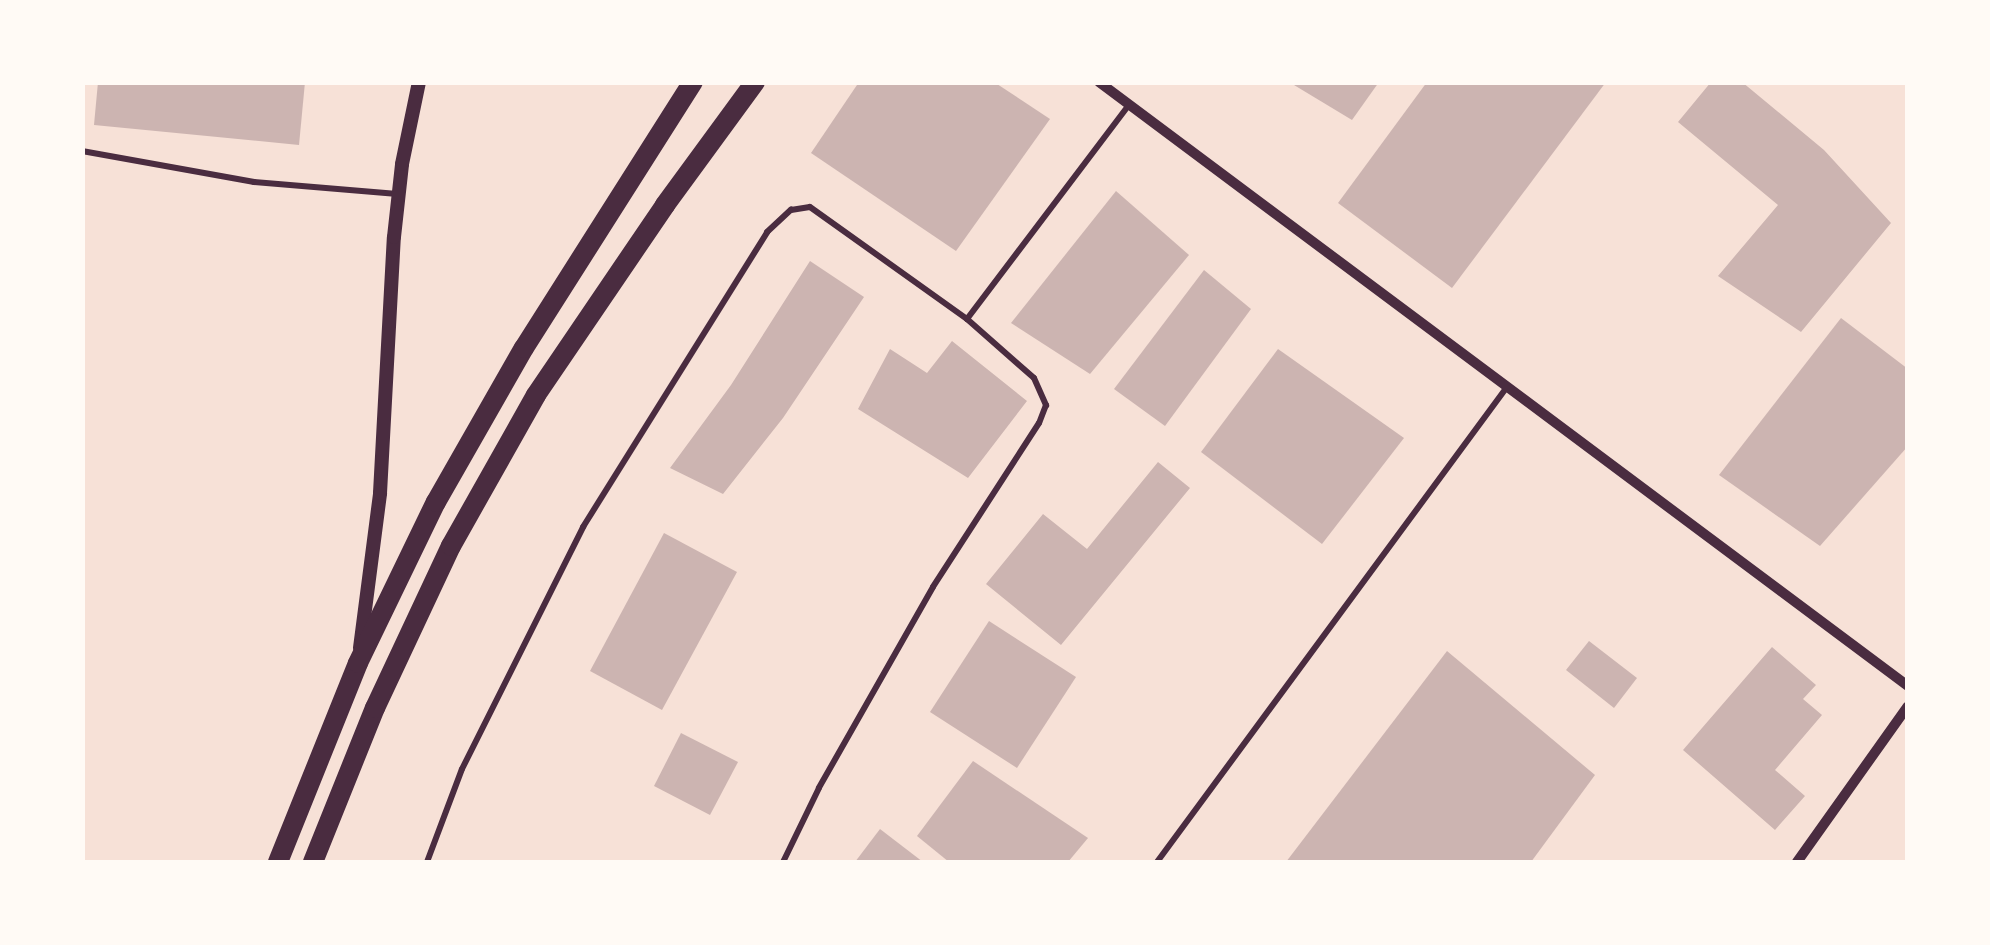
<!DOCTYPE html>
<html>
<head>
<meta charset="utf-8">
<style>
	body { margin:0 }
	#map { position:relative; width:1990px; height:945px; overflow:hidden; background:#f7e1d7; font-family:"Varela Round",sans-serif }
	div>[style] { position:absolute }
	.building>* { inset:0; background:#ccb4b1 }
	.service>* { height:6px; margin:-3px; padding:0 3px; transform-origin:3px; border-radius:3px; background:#4a2c40 }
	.minor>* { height:10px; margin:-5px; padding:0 5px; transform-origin:5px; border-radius:5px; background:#4a2c40 }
	.tertiary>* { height:14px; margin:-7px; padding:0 7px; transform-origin:7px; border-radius:7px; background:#4a2c40 }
	.trunk>* { height:20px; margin:-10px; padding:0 10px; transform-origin:10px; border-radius:10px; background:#4a2c40 }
	span { translate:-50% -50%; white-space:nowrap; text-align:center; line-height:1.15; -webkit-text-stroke:8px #fffaf5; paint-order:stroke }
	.frame { position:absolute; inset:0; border:85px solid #fffaf5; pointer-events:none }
</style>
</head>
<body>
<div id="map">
	<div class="building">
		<div style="clip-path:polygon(98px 82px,305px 82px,299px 145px,94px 125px)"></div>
		<div style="clip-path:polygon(859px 82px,994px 82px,1050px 119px,956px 251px,811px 153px)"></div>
		<div style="clip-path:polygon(1289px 82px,1379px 82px,1352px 120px)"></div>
		<div style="clip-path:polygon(1427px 82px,1606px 82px,1452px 288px,1338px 203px)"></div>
		<div style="clip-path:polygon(1711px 82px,1742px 82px,1824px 150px,1891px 223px,1801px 332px,1718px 276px,1778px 205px,1678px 122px)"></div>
		<div style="clip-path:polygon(1116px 191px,1189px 255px,1090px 374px,1011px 323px)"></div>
		<div style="clip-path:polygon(810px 261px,864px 297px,783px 418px,723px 494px,670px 468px,731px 385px)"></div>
		<div style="clip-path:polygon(1204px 270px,1251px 309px,1165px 426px,1114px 389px)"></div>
		<div style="clip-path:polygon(1841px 318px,1908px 369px,1908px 446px,1820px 546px,1719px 475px)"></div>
		<div style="clip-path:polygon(952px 341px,1027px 401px,968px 478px,858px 409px,890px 349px,927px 373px)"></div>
		<div style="clip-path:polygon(1278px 349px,1404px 438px,1322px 544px,1201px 452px)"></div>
		<div style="clip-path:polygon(1158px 462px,1190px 488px,1061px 645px,986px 584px,1043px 514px,1087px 549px)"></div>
		<div style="clip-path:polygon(664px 533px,737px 572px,662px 710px,590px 671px)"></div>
		<div style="clip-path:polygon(989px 621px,1076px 677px,1017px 768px,930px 712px)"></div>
		<div style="clip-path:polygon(1589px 641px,1637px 678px,1614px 708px,1566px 670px)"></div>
		<div style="clip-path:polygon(1772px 647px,1816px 685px,1803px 699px,1822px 715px,1775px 770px,1805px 796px,1775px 830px,1683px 750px)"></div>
		<div style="clip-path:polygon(1447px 651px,1595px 775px,1531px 862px,1286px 862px)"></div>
		<div style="clip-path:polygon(681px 733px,738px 762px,710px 815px,654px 786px)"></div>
		<div style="clip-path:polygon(973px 761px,1088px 838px,1068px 862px,949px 862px,917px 836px)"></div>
		<div style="clip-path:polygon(880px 829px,923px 862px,855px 862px)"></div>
	</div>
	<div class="service">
		<div style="left:82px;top:151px;width:175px;rotate:10.2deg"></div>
		<div style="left:254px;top:182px;width:144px;rotate:4.8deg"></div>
		<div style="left:967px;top:319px;width:268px;rotate:-52.9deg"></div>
		<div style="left:427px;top:862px;width:99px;rotate:-69.4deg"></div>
		<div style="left:462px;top:769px;width:271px;rotate:-63.4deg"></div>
		<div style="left:583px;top:527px;width:348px;rotate:-58deg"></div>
		<div style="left:767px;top:232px;width:33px;rotate:-43deg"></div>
		<div style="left:791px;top:210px;width:19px;rotate:-9deg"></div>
		<div style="left:810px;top:207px;width:193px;rotate:35.5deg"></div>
		<div style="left:967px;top:319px;width:89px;rotate:41.4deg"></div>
		<div style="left:1034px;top:378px;width:30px;rotate:66deg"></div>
		<div style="left:1046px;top:405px;width:19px;rotate:111deg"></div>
		<div style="left:1039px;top:423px;width:195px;rotate:122.9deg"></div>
		<div style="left:933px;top:587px;width:231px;rotate:119.6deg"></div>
		<div style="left:819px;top:788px;width:82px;rotate:115.9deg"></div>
		<div style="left:1157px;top:862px;width:590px;rotate:-53.62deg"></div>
	</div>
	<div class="minor">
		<div style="left:1099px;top:82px;width:1010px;rotate:36.75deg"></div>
		<div style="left:1797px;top:862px;width:191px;rotate:-54.6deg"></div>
	</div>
	<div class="tertiary">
		<div style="left:360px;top:648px;width:156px;rotate:-82.6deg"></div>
		<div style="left:380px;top:493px;width:256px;rotate:-86.9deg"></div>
		<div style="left:394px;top:237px;width:73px;rotate:-83.7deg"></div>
		<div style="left:402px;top:164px;width:84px;rotate:-78.3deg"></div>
	</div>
	<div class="trunk">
		<div style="left:278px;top:862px;width:214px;rotate:-68.1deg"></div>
		<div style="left:358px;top:663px;width:179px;rotate:-64.2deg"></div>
		<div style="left:436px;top:502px;width:177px;rotate:-60.3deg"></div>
		<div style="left:524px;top:348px;width:315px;rotate:-57.6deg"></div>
		<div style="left:313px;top:862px;width:166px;rotate:-68.1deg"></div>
		<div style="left:375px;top:708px;width:179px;rotate:-64.9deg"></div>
		<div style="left:451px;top:546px;width:173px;rotate:-60.6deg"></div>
		<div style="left:536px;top:395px;width:230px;rotate:-55.8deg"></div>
		<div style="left:665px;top:205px;width:152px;rotate:-53.8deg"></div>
	</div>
	<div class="frame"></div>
</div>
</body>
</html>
